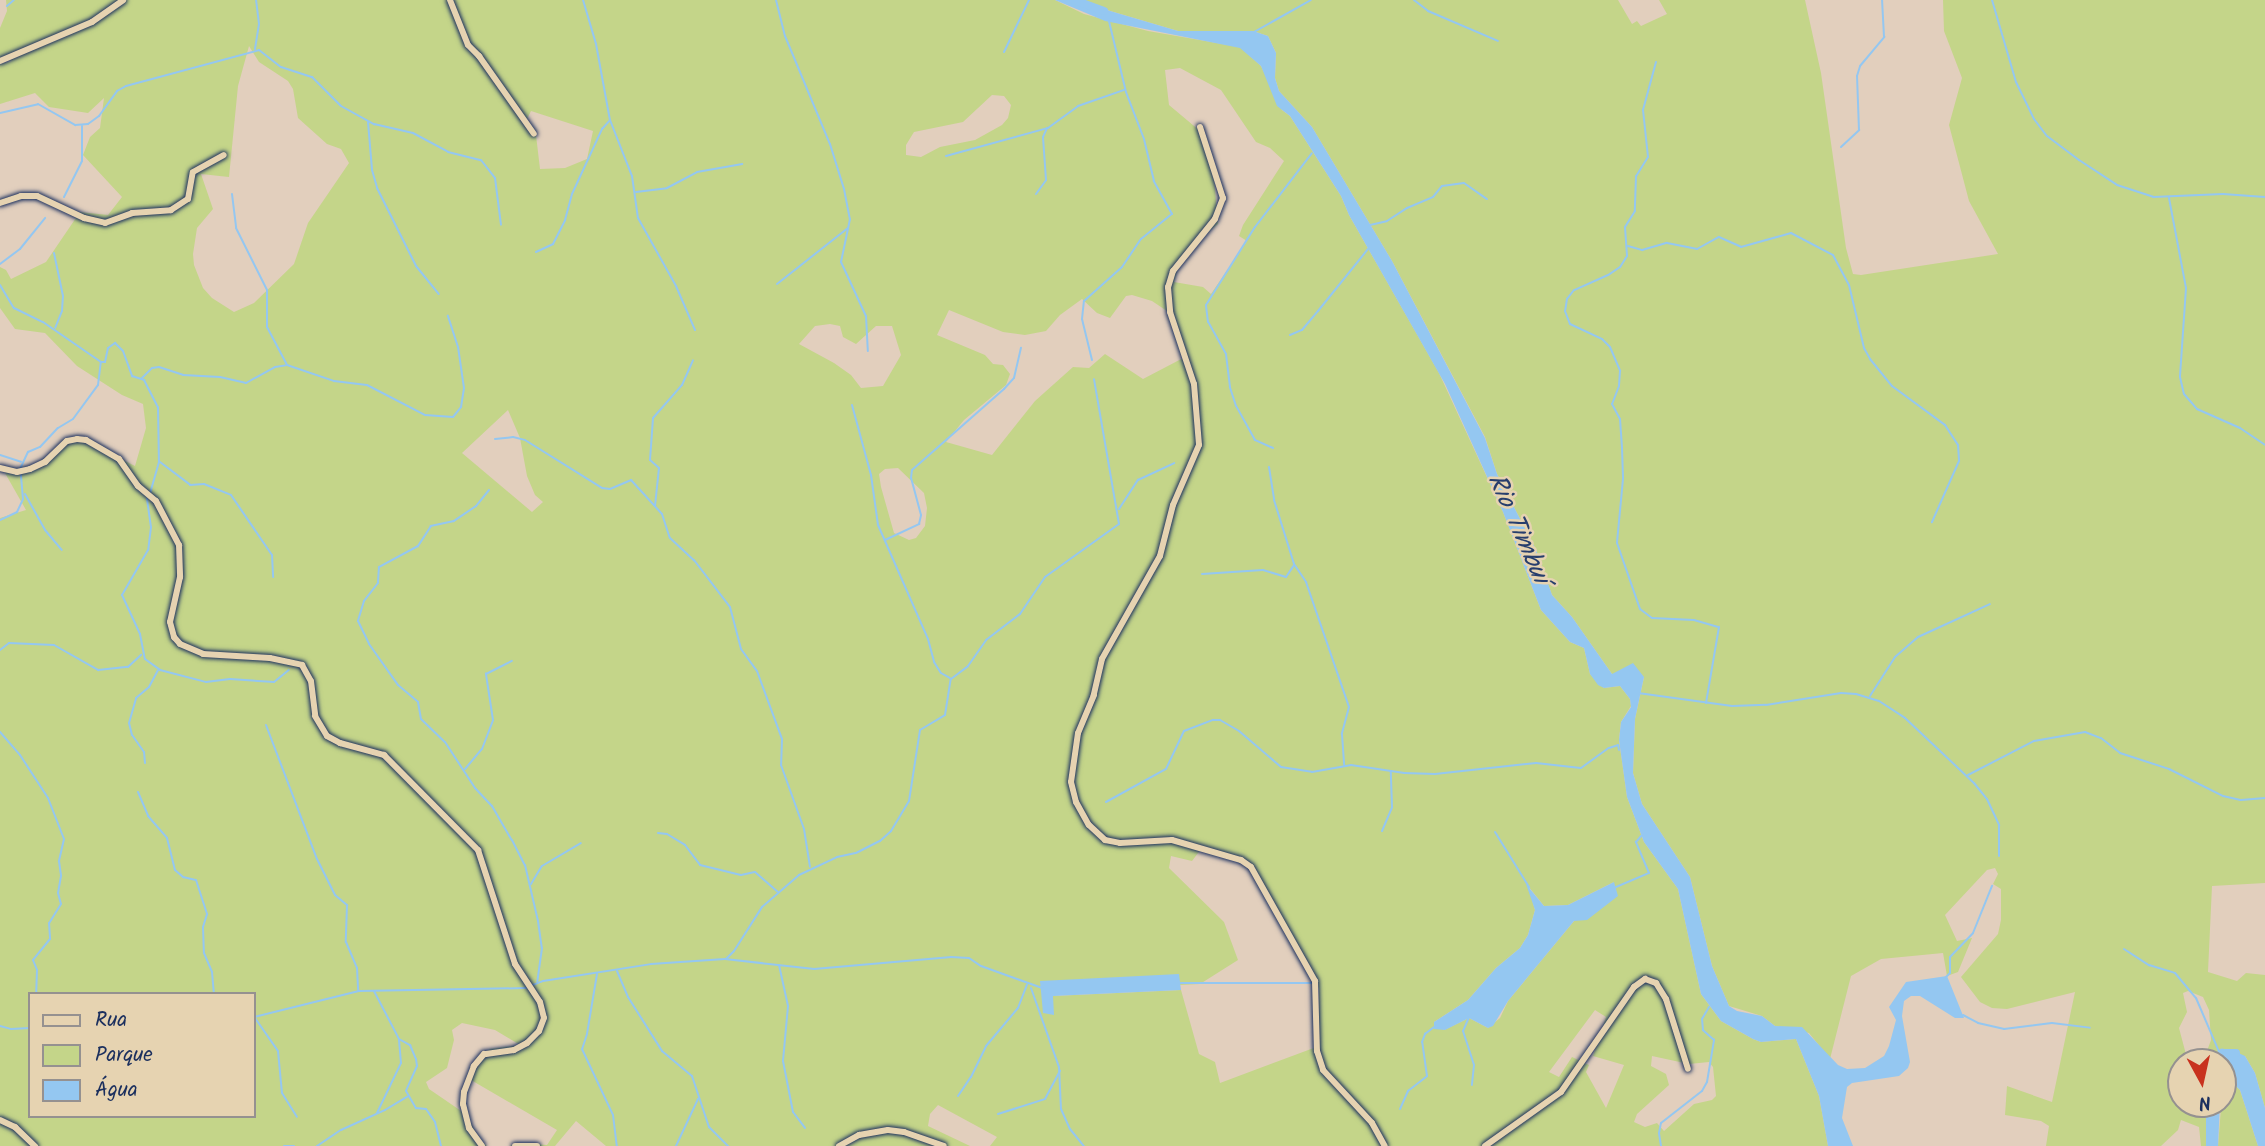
<!DOCTYPE html>
<html>
<head>
<meta charset="utf-8">
<style>
	body { margin:0 }
	#map { position:relative; width:2265px; height:1146px; overflow:hidden; background:#e2cfbd; font-family:Kalam,sans-serif }
	div>[style] { position:absolute }
	.green>* { inset:0; background:#c4d589 }
	.water>* { inset:0; background:#94c7f1 }
	.stream>* { height:2px; margin:-1px; padding:0 1px; transform-origin:1px; border-radius:1px; background:#94c7f1 }
	.river>* { height:8px; margin:-4px; padding:0 4px; transform-origin:4px; border-radius:4px; background:#94c7f1 }
	.roads { filter:drop-shadow(0 0 2px #1b2f5e) drop-shadow(0 0 2px #1b2f5e) }
	.minor>* { height:6px; margin:-3px; padding:0 3px; transform-origin:3px; border-radius:3px; background:#e6d3b1 }
	span { translate:-50% -50%; white-space:nowrap; text-align:center; line-height:1.15; -webkit-text-stroke:5px #e6d3b1; paint-order:stroke }
	.water-label { font-size:26px; color:#273e6d; font-style:italic }
	.legend { position:absolute; left:28px; top:992px; width:228px; height:126px; box-sizing:border-box; background:#e6d3b1; border:2px solid #959190; margin:0; padding:9px 12px; list-style:none; font-size:21px; color:#1b2f5e }
	.legend li { display:flex; align-items:center; gap:14px; height:35px }
	.legend b { width:35px; border:2px solid #959190 }
	.north { position:absolute; left:2167px; top:1048px; width:70px; height:70px; box-sizing:border-box; background:#e6d3b1; border:2px solid #959190; border-radius:50%; rotate:172deg; font-size:19px; font-weight:700; line-height:28px; text-align:center; color:#1b2f5e }
	.north::after { content:''; display:block; margin:auto; width:24px; height:32px; background:#c8321e; clip-path:polygon(50% 0,100% 100%,50% 72%,0 100%) }
</style>
</head>
<body>
<div id="map">
	<div class="green">
		<div style="clip-path:polygon(evenodd,6px 0,1055px 0,1084px 14px,1148px 31px,1240px 47px,1261px 66px,1282px 110px,1290px 116px,1341px 196px,1349px 215px,1439px 373px,1503px 512px,1541px 610px,1570px 642px,1584px 648px,1590px 674px,1604px 688px,1620px 686px,1630px 699px,1631px 706px,1621px 722px,1619px 740px,1627px 797px,1644px 842px,1678px 889px,1701px 994px,1721px 1021px,1753px 1039px,1761px 1042px,1796px 1039px,1819px 1096px,1828px 1146px,990px 1146px,997px 1137px,938px 1105px,930px 1114px,928px 1126px,970px 1146px,606px 1146px,576px 1121px,555px 1146px,509px 1146px,522px 1143px,547px 1145px,557px 1130px,471px 1080px,482px 1054px,490px 1049px,520px 1045px,495px 1030px,462px 1023px,452px 1030px,454px 1040px,447px 1068px,426px 1082px,429px 1089px,467px 1115px,479px 1139px,487px 1146px,0 1146px,0 518px,26px 510px,1px 466px,21px 471px,42px 464px,76px 436px,135px 466px,146px 428px,143px 404px,122px 395px,77px 366px,45px 333px,15px 329px,0 308px,0 267px,6px 270px,11px 279px,46px 262px,80px 212px,108px 215px,122px 197px,83px 155px,90px 137px,100px 128px,104px 98px,88px 113px,49px 107px,35px 93px,0 104px,0 64px,12px 61px,0 59px,0 28px,7px 11px,6px 0,249px 46px,259px 62px,288px 81px,293px 89px,298px 118px,327px 144px,341px 149px,349px 163px,308px 223px,294px 264px,254px 303px,234px 312px,212px 298px,203px 288px,194px 265px,193px 254px,197px 228px,213px 209px,201px 174px,229px 177px,238px 86px,249px 46px,6px 0,1180px 68px,1221px 90px,1256px 142px,1270px 148px,1284px 161px,1243px 225px,1239px 236px,1247px 241px,1211px 294px,1203px 287px,1174px 282px,1178px 268px,1199px 240px,1218px 224px,1214px 178px,1206px 136px,1169px 105px,1165px 70px,1180px 68px,6px 0,992px 95px,1004px 96px,1011px 105px,1008px 118px,1002px 125px,975px 140px,940px 147px,921px 157px,906px 155px,906px 145px,914px 132px,963px 122px,992px 95px,6px 0,531px 111px,593px 131px,587px 159px,565px 168px,540px 169px,536px 135px,525px 123px,531px 111px,6px 0,1132px 295px,1152px 301px,1173px 315px,1187px 356px,1143px 379px,1105px 354px,1089px 368px,1073px 367px,1035px 401px,992px 455px,946px 442px,964px 420px,1006px 385px,1010px 374px,1003px 365px,993px 364px,985px 355px,937px 335px,949px 310px,1003px 332px,1025px 335px,1046px 331px,1060px 315px,1082px 299px,1097px 313px,1110px 318px,1126px 296px,1132px 295px,6px 0,830px 324px,840px 326px,843px 337px,856px 344px,876px 326px,892px 326px,901px 355px,883px 386px,861px 388px,851px 375px,834px 363px,799px 344px,815px 326px,830px 324px,6px 0,508px 410px,520px 438px,527px 476px,535px 495px,543px 502px,532px 512px,462px 453px,508px 410px,6px 0,898px 468px,924px 493px,927px 508px,925px 526px,916px 538px,909px 540px,894px 533px,881px 487px,879px 474px,885px 469px,898px 468px,6px 0,1201px 849px,1250px 866px,1311px 968px,1319px 989px,1319px 1046px,1220px 1083px,1215px 1062px,1199px 1054px,1181px 990px,1053px 996px,1179px 975px,1179px 985px,1200px 984px,1238px 960px,1224px 922px,1169px 868px,1171px 856px,1192px 861px,1201px 849px,6px 0,1614px 882px,1574px 921px,1508px 1001px,1500px 1018px,1488px 1028px,1469px 1018px,1444px 1030px,1434px 1022px,1468px 1000px,1496px 968px,1520px 948px,1528px 935px,1535px 910px,1528px 886px,1544px 906px,1568px 905px,1614px 882px,6px 0,30px 994px,254px 994px,254px 1116px,30px 1116px,30px 994px,6px 0,1595px 1010px,1606px 1017px,1593px 1056px,1624px 1065px,1606px 1108px,1586px 1072px,1589px 1065px,1572px 1057px,1559px 1077px,1549px 1072px,1595px 1010px,6px 0,1652px 1056px,1689px 1064px,1709px 1062px,1713px 1067px,1716px 1096px,1712px 1100px,1694px 1104px,1664px 1131px,1657px 1123px,1645px 1127px,1634px 1122px,1637px 1114px,1669px 1085px,1666px 1074px,1651px 1066px,1652px 1056px)"></div>
		<div style="clip-path:polygon(1073px 0,1618px 0,1632px 24px,1637px 21px,1641px 26px,1667px 14px,1659px 0,1805px 0,1821px 73px,1846px 248px,1853px 274px,1861px 275px,1998px 254px,1969px 201px,1949px 125px,1962px 78px,1944px 31px,1943px 0,2265px 0,2265px 883px,2212px 886px,2208px 972px,2237px 981px,2246px 973px,2265px 975px,2265px 1108px,2255px 1073px,2245px 1056px,2201px 1062px,2202px 1053px,2207px 1051px,2211px 1040px,2209px 1010px,2203px 997px,2188px 991px,2183px 993px,2187px 1012px,2179px 1028px,2188px 1062px,2181px 1062px,2181px 1104px,2206px 1104px,2206px 1146px,2201px 1146px,2199px 1127px,2181px 1120px,2178px 1130px,2161px 1146px,2046px 1146px,2049px 1126px,2041px 1121px,2005px 1115px,2007px 1086px,2052px 1102px,2075px 992px,2007px 1009px,1992px 1008px,1980px 1002px,1964px 981px,1961px 977px,1998px 934px,2001px 920px,2001px 889px,1993px 884px,1998px 874px,1995px 868px,1987px 870px,1945px 915px,1957px 941px,1972px 938px,1958px 972px,1947px 976px,1943px 953px,1881px 959px,1851px 976px,1830px 1059px,1809px 1033px,1775px 1026px,1762px 1016px,1729px 1006px,1712px 966px,1690px 877px,1642px 804px,1633px 773px,1635px 719px,1644px 677px,1612px 674px,1572px 617px,1552px 595px,1536px 550px,1497px 474px,1485px 437px,1392px 261px,1312px 127px,1279px 91px,1275px 78px,1276px 53px,1268px 36px,1253px 31px,1178px 31px)"></div>
		<div style="clip-path:polygon(2223px 1082px,2233px 1083px,2240px 1090px,2258px 1146px,2218px 1146px)"></div>
	</div>
	<div class="water">
		<div style="clip-path:polygon(1055px 0,1073px 0,1178px 31px,1253px 31px,1268px 36px,1276px 53px,1275px 78px,1279px 91px,1312px 127px,1392px 261px,1485px 438px,1497px 474px,1536px 550px,1552px 595px,1572px 617px,1612px 674px,1633px 663px,1644px 677px,1635px 719px,1633px 773px,1642px 804px,1690px 877px,1712px 966px,1729px 1006px,1737px 1011px,1762px 1016px,1775px 1026px,1802px 1027px,1838px 1065px,1847px 1069px,1865px 1068px,1884px 1056px,1889px 1046px,1896px 1020px,1889px 1007px,1906px 982px,1947px 976px,1964px 1018px,1955px 1018px,1920px 996px,1911px 996px,1904px 1001px,1902px 1016px,1910px 1062px,1908px 1068px,1899px 1076px,1852px 1083px,1847px 1087px,1842px 1118px,1853px 1146px,1828px 1146px,1819px 1096px,1796px 1039px,1761px 1042px,1753px 1039px,1721px 1021px,1701px 994px,1678px 889px,1644px 842px,1627px 797px,1619px 740px,1621px 722px,1631px 707px,1630px 699px,1620px 686px,1604px 688px,1598px 685px,1590px 674px,1584px 648px,1570px 642px,1541px 610px,1503px 512px,1445px 384px,1349px 215px,1341px 196px,1290px 116px,1277px 106px,1261px 66px,1240px 48px,1105px 21px)"></div>
		<div style="clip-path:polygon(1614px 882px,1618px 896px,1587px 920px,1574px 921px,1508px 1001px,1493px 1026px,1488px 1028px,1469px 1018px,1445px 1030px,1434px 1029px,1434px 1022px,1468px 1000px,1496px 968px,1520px 948px,1528px 935px,1535px 910px,1526px 884px,1544px 906px,1568px 905px)"></div>
		<div style="clip-path:polygon(1179px 974px,1181px 990px,1053px 996px,1054px 1015px,1043px 1013px,1040px 981px)"></div>
		<div style="clip-path:polygon(2232px 1050px,2245px 1056px,2255px 1073px,2265px 1108px,2265px 1146px,2258px 1146px,2240px 1090px,2233px 1083px,2223px 1082px,2223px 1062px,2207px 1062px,2216px 1055px)"></div>
		<div style="clip-path:polygon(2206px 1104px,2220px 1104px,2218px 1146px,2206px 1146px)"></div>
	</div>
	<div class="stream">
		<div style="left:583px;top:0;width:46px;rotate:73.5deg"></div>
		<div style="left:596px;top:44px;width:77px;rotate:79.6deg"></div>
		<div style="left:610px;top:120px;width:60px;rotate:68.6deg"></div>
		<div style="left:632px;top:176px;width:42px;rotate:81.9deg"></div>
		<div style="left:638px;top:218px;width:78px;rotate:60.8deg"></div>
		<div style="left:676px;top:286px;width:48px;rotate:66.6deg"></div>
		<div style="left:776px;top:0;width:37px;rotate:76deg"></div>
		<div style="left:785px;top:36px;width:117px;rotate:67.4deg"></div>
		<div style="left:830px;top:144px;width:47px;rotate:72.7deg"></div>
		<div style="left:844px;top:189px;width:31px;rotate:79deg"></div>
		<div style="left:850px;top:219px;width:44px;rotate:101.8deg"></div>
		<div style="left:841px;top:262px;width:60px;rotate:65.2deg"></div>
		<div style="left:866px;top:316px;width:35px;rotate:87deg"></div>
		<div style="left:1414px;top:0;width:18px;rotate:38deg"></div>
		<div style="left:1428px;top:11px;width:76px;rotate:23.2deg"></div>
		<div style="left:1992px;top:0;width:85px;rotate:73.7deg"></div>
		<div style="left:2016px;top:82px;width:41px;rotate:64.1deg"></div>
		<div style="left:2034px;top:119px;width:21px;rotate:53deg"></div>
		<div style="left:2047px;top:136px;width:40px;rotate:37deg"></div>
		<div style="left:2079px;top:160px;width:45px;rotate:33.3deg"></div>
		<div style="left:2117px;top:185px;width:38px;rotate:18deg"></div>
		<div style="left:2153px;top:197px;width:70px;rotate:-2.5deg"></div>
		<div style="left:2223px;top:194px;width:42px;rotate:4.1deg"></div>
		<div style="left:7px;top:6px;width:9px;rotate:-41deg"></div>
		<div style="left:1254px;top:32px;width:65px;rotate:-29.3deg"></div>
		<div style="left:255px;top:49px;width:25px;rotate:-81deg"></div>
		<div style="left:259px;top:24px;width:24px;rotate:-97deg"></div>
		<div style="left:1004px;top:52px;width:58px;rotate:-64.3deg"></div>
		<div style="left:1656px;top:62px;width:50px;rotate:105.2deg"></div>
		<div style="left:1643px;top:110px;width:47px;rotate:83.9deg"></div>
		<div style="left:1648px;top:157px;width:22px;rotate:122deg"></div>
		<div style="left:1636px;top:176px;width:35px;rotate:92deg"></div>
		<div style="left:1635px;top:211px;width:19px;rotate:122deg"></div>
		<div style="left:1625px;top:227px;width:29px;rotate:86deg"></div>
		<div style="left:1627px;top:256px;width:13px;rotate:122deg"></div>
		<div style="left:1620px;top:267px;width:14px;rotate:146deg"></div>
		<div style="left:1608px;top:275px;width:37px;rotate:156deg"></div>
		<div style="left:1574px;top:290px;width:11px;rotate:128deg"></div>
		<div style="left:1567px;top:299px;width:12px;rotate:99deg"></div>
		<div style="left:1565px;top:311px;width:14px;rotate:69deg"></div>
		<div style="left:1570px;top:324px;width:35px;rotate:25deg"></div>
		<div style="left:1602px;top:339px;width:11px;rotate:45deg"></div>
		<div style="left:1610px;top:347px;width:26px;rotate:67deg"></div>
		<div style="left:1620px;top:371px;width:15px;rotate:94deg"></div>
		<div style="left:1619px;top:386px;width:19px;rotate:111deg"></div>
		<div style="left:1612px;top:404px;width:17px;rotate:62deg"></div>
		<div style="left:1620px;top:419px;width:29px;rotate:86deg"></div>
		<div style="left:1622px;top:448px;width:31px;rotate:88deg"></div>
		<div style="left:1623px;top:479px;width:64px;rotate:95.4deg"></div>
		<div style="left:1617px;top:543px;width:70px;rotate:70.8deg"></div>
		<div style="left:1640px;top:609px;width:15px;rotate:37deg"></div>
		<div style="left:1652px;top:618px;width:42px;rotate:2.7deg"></div>
		<div style="left:1694px;top:620px;width:26px;rotate:16deg"></div>
		<div style="left:1719px;top:627px;width:77px;rotate:99.7deg"></div>
		<div style="left:0;top:113px;width:39px;rotate:-13deg"></div>
		<div style="left:38px;top:104px;width:43px;rotate:29.6deg"></div>
		<div style="left:75px;top:125px;width:13px;rotate:-4deg"></div>
		<div style="left:88px;top:124px;width:14px;rotate:-36deg"></div>
		<div style="left:99px;top:116px;width:31px;rotate:-54deg"></div>
		<div style="left:117px;top:91px;width:10px;rotate:-29deg"></div>
		<div style="left:126px;top:86px;width:138px;rotate:-15.1deg"></div>
		<div style="left:259px;top:50px;width:28px;rotate:38deg"></div>
		<div style="left:281px;top:67px;width:33px;rotate:18deg"></div>
		<div style="left:312px;top:77px;width:41px;rotate:45deg"></div>
		<div style="left:341px;top:106px;width:38px;rotate:29deg"></div>
		<div style="left:374px;top:124px;width:40px;rotate:13deg"></div>
		<div style="left:413px;top:133px;width:40px;rotate:28deg"></div>
		<div style="left:448px;top:152px;width:34px;rotate:14deg"></div>
		<div style="left:481px;top:160px;width:23px;rotate:52deg"></div>
		<div style="left:495px;top:178px;width:47px;rotate:82.7deg"></div>
		<div style="left:368px;top:122px;width:48px;rotate:85.2deg"></div>
		<div style="left:372px;top:170px;width:19px;rotate:74deg"></div>
		<div style="left:377px;top:188px;width:87px;rotate:63.4deg"></div>
		<div style="left:416px;top:266px;width:36px;rotate:51deg"></div>
		<div style="left:1841px;top:147px;width:25px;rotate:-43deg"></div>
		<div style="left:1859px;top:130px;width:54px;rotate:-92.1deg"></div>
		<div style="left:1857px;top:76px;width:10px;rotate:-73deg"></div>
		<div style="left:1860px;top:66px;width:38px;rotate:-50deg"></div>
		<div style="left:1884px;top:37px;width:37px;rotate:-93deg"></div>
		<div style="left:946px;top:156px;width:106px;rotate:-15.4deg"></div>
		<div style="left:1048px;top:128px;width:37px;rotate:-36deg"></div>
		<div style="left:1078px;top:106px;width:49px;rotate:-19.2deg"></div>
		<div style="left:636px;top:192px;width:31px;rotate:-7deg"></div>
		<div style="left:667px;top:188px;width:34px;rotate:-28deg"></div>
		<div style="left:697px;top:172px;width:46px;rotate:-10.1deg"></div>
		<div style="left:232px;top:194px;width:34px;rotate:83deg"></div>
		<div style="left:236px;top:228px;width:69px;rotate:63.4deg"></div>
		<div style="left:267px;top:290px;width:37px;rotate:90deg"></div>
		<div style="left:267px;top:327px;width:43px;rotate:62.2deg"></div>
		<div style="left:1036px;top:194px;width:17px;rotate:-54deg"></div>
		<div style="left:1046px;top:180px;width:43px;rotate:-94deg"></div>
		<div style="left:1043px;top:137px;width:10px;rotate:-66deg"></div>
		<div style="left:64px;top:197px;width:40px;rotate:-63.4deg"></div>
		<div style="left:82px;top:161px;width:35px;rotate:-90deg"></div>
		<div style="left:2169px;top:198px;width:92px;rotate:79.3deg"></div>
		<div style="left:2186px;top:288px;width:89px;rotate:93.9deg"></div>
		<div style="left:2180px;top:377px;width:17px;rotate:77deg"></div>
		<div style="left:2184px;top:394px;width:20px;rotate:49deg"></div>
		<div style="left:2197px;top:409px;width:47px;rotate:23.8deg"></div>
		<div style="left:2240px;top:428px;width:30px;rotate:34deg"></div>
		<div style="left:1370px;top:225px;width:17px;rotate:-13deg"></div>
		<div style="left:1387px;top:221px;width:24px;rotate:-33deg"></div>
		<div style="left:1407px;top:208px;width:28px;rotate:-23deg"></div>
		<div style="left:1433px;top:197px;width:14px;rotate:-51deg"></div>
		<div style="left:1442px;top:186px;width:22px;rotate:-8deg"></div>
		<div style="left:1464px;top:183px;width:28px;rotate:35deg"></div>
		<div style="left:1628px;top:246px;width:15px;rotate:16deg"></div>
		<div style="left:1642px;top:250px;width:26px;rotate:-16deg"></div>
		<div style="left:1667px;top:243px;width:31px;rotate:11deg"></div>
		<div style="left:1697px;top:249px;width:25px;rotate:-29deg"></div>
		<div style="left:1719px;top:237px;width:24px;rotate:24deg"></div>
		<div style="left:1741px;top:247px;width:52px;rotate:-15.6deg"></div>
		<div style="left:1791px;top:233px;width:47px;rotate:27.6deg"></div>
		<div style="left:1833px;top:255px;width:34px;rotate:62deg"></div>
		<div style="left:1849px;top:285px;width:65px;rotate:76.6deg"></div>
		<div style="left:1864px;top:348px;width:13px;rotate:61deg"></div>
		<div style="left:1870px;top:359px;width:35px;rotate:51deg"></div>
		<div style="left:1892px;top:386px;width:66px;rotate:36.3deg"></div>
		<div style="left:1945px;top:425px;width:24px;rotate:57deg"></div>
		<div style="left:1958px;top:445px;width:16px;rotate:86deg"></div>
		<div style="left:1959px;top:461px;width:67px;rotate:113.9deg"></div>
		<div style="left:536px;top:252px;width:19px;rotate:-25deg"></div>
		<div style="left:553px;top:244px;width:27px;rotate:-63deg"></div>
		<div style="left:565px;top:220px;width:27px;rotate:-75deg"></div>
		<div style="left:572px;top:194px;width:72px;rotate:-65.2deg"></div>
		<div style="left:602px;top:129px;width:12px;rotate:-48deg"></div>
		<div style="left:54px;top:253px;width:44px;rotate:78.2deg"></div>
		<div style="left:63px;top:296px;width:15px;rotate:94deg"></div>
		<div style="left:62px;top:311px;width:18px;rotate:112deg"></div>
		<div style="left:0;top:264px;width:25px;rotate:-37deg"></div>
		<div style="left:20px;top:249px;width:40px;rotate:-51deg"></div>
		<div style="left:777px;top:284px;width:90px;rotate:-38.3deg"></div>
		<div style="left:0;top:285px;width:27px;rotate:59deg"></div>
		<div style="left:14px;top:308px;width:32px;rotate:26deg"></div>
		<div style="left:43px;top:322px;width:70px;rotate:34.6deg"></div>
		<div style="left:1290px;top:335px;width:13px;rotate:-23deg"></div>
		<div style="left:1302px;top:330px;width:25px;rotate:-50deg"></div>
		<div style="left:1318px;top:311px;width:80px;rotate:-51.1deg"></div>
		<div style="left:1092px;top:360px;width:42px;rotate:-103.7deg"></div>
		<div style="left:1082px;top:319px;width:18px;rotate:-84deg"></div>
		<div style="left:1084px;top:301px;width:51px;rotate:-41.8deg"></div>
		<div style="left:1122px;top:267px;width:34px;rotate:-56deg"></div>
		<div style="left:1141px;top:239px;width:40px;rotate:-39deg"></div>
		<div style="left:1172px;top:214px;width:38px;rotate:-119deg"></div>
		<div style="left:1154px;top:181px;width:43px;rotate:-103.4deg"></div>
		<div style="left:1144px;top:139px;width:50px;rotate:-111deg"></div>
		<div style="left:1126px;top:92px;width:73px;rotate:-103.5deg"></div>
		<div style="left:142px;top:378px;width:14px;rotate:-45deg"></div>
		<div style="left:152px;top:368px;width:7px;rotate:-8deg"></div>
		<div style="left:159px;top:367px;width:25px;rotate:18deg"></div>
		<div style="left:183px;top:375px;width:37px;rotate:3deg"></div>
		<div style="left:220px;top:377px;width:27px;rotate:13deg"></div>
		<div style="left:246px;top:383px;width:33px;rotate:-29deg"></div>
		<div style="left:275px;top:367px;width:12px;rotate:-9deg"></div>
		<div style="left:287px;top:365px;width:50px;rotate:18.8deg"></div>
		<div style="left:334px;top:381px;width:33px;rotate:7deg"></div>
		<div style="left:367px;top:385px;width:65px;rotate:27.3deg"></div>
		<div style="left:425px;top:415px;width:28px;rotate:4deg"></div>
		<div style="left:453px;top:417px;width:13px;rotate:-51deg"></div>
		<div style="left:461px;top:407px;width:19px;rotate:-81deg"></div>
		<div style="left:464px;top:388px;width:41px;rotate:-98.3deg"></div>
		<div style="left:458px;top:347px;width:33px;rotate:-108deg"></div>
		<div style="left:852px;top:405px;width:73px;rotate:74.8deg"></div>
		<div style="left:871px;top:475px;width:50px;rotate:82deg"></div>
		<div style="left:878px;top:525px;width:124px;rotate:66.3deg"></div>
		<div style="left:928px;top:639px;width:24px;rotate:75deg"></div>
		<div style="left:934px;top:662px;width:13px;rotate:58deg"></div>
		<div style="left:941px;top:673px;width:10px;rotate:29deg"></div>
		<div style="left:495px;top:439px;width:18px;rotate:-6deg"></div>
		<div style="left:513px;top:437px;width:12px;rotate:14deg"></div>
		<div style="left:525px;top:440px;width:91px;rotate:31.9deg"></div>
		<div style="left:602px;top:488px;width:8px;rotate:7deg"></div>
		<div style="left:610px;top:489px;width:23px;rotate:-23deg"></div>
		<div style="left:631px;top:480px;width:46px;rotate:47.6deg"></div>
		<div style="left:662px;top:514px;width:25px;rotate:72deg"></div>
		<div style="left:670px;top:538px;width:33px;rotate:43deg"></div>
		<div style="left:694px;top:560px;width:59px;rotate:52.5deg"></div>
		<div style="left:730px;top:607px;width:43px;rotate:75.3deg"></div>
		<div style="left:741px;top:649px;width:27px;rotate:54deg"></div>
		<div style="left:757px;top:671px;width:72px;rotate:69.8deg"></div>
		<div style="left:782px;top:739px;width:26px;rotate:92deg"></div>
		<div style="left:781px;top:765px;width:68px;rotate:70.2deg"></div>
		<div style="left:804px;top:829px;width:38px;rotate:81deg"></div>
		<div style="left:1273px;top:448px;width:20px;rotate:-156deg"></div>
		<div style="left:1255px;top:440px;width:39px;rotate:-119deg"></div>
		<div style="left:1236px;top:406px;width:20px;rotate:-108deg"></div>
		<div style="left:1230px;top:387px;width:33px;rotate:-97deg"></div>
		<div style="left:1226px;top:354px;width:37px;rotate:-119deg"></div>
		<div style="left:1208px;top:322px;width:17px;rotate:-97deg"></div>
		<div style="left:1206px;top:305px;width:92px;rotate:-57.9deg"></div>
		<div style="left:1255px;top:227px;width:93px;rotate:-52.4deg"></div>
		<div style="left:0;top:455px;width:22px;rotate:18deg"></div>
		<div style="left:160px;top:462px;width:38px;rotate:37deg"></div>
		<div style="left:190px;top:485px;width:14px;rotate:-4deg"></div>
		<div style="left:204px;top:484px;width:29px;rotate:22deg"></div>
		<div style="left:231px;top:495px;width:73px;rotate:55.7deg"></div>
		<div style="left:272px;top:555px;width:22px;rotate:87deg"></div>
		<div style="left:1269px;top:467px;width:33px;rotate:81deg"></div>
		<div style="left:1274px;top:500px;width:67px;rotate:72.6deg"></div>
		<div style="left:1294px;top:564px;width:22px;rotate:56deg"></div>
		<div style="left:1306px;top:582px;width:132px;rotate:71deg"></div>
		<div style="left:1349px;top:707px;width:28px;rotate:105deg"></div>
		<div style="left:1342px;top:734px;width:31px;rotate:86deg"></div>
		<div style="left:20px;top:469px;width:19px;rotate:-65deg"></div>
		<div style="left:28px;top:452px;width:13px;rotate:-23deg"></div>
		<div style="left:40px;top:447px;width:26px;rotate:-47deg"></div>
		<div style="left:58px;top:428px;width:17px;rotate:-31deg"></div>
		<div style="left:73px;top:419px;width:42px;rotate:-53.7deg"></div>
		<div style="left:98px;top:385px;width:23px;rotate:-83deg"></div>
		<div style="left:101px;top:362px;width:4px"></div>
		<div style="left:105px;top:362px;width:14px;rotate:-78deg"></div>
		<div style="left:108px;top:348px;width:9px;rotate:-36deg"></div>
		<div style="left:115px;top:343px;width:11px;rotate:45deg"></div>
		<div style="left:123px;top:351px;width:27px;rotate:70deg"></div>
		<div style="left:132px;top:376px;width:13px;rotate:18deg"></div>
		<div style="left:144px;top:380px;width:30px;rotate:63deg"></div>
		<div style="left:158px;top:407px;width:55px;rotate:89deg"></div>
		<div style="left:159px;top:462px;width:32px;rotate:106deg"></div>
		<div style="left:489px;top:490px;width:21px;rotate:129deg"></div>
		<div style="left:476px;top:506px;width:27px;rotate:146deg"></div>
		<div style="left:454px;top:521px;width:24px;rotate:168deg"></div>
		<div style="left:431px;top:526px;width:24px;rotate:123deg"></div>
		<div style="left:418px;top:546px;width:44px;rotate:151.7deg"></div>
		<div style="left:379px;top:567px;width:16px;rotate:94deg"></div>
		<div style="left:378px;top:583px;width:23px;rotate:128deg"></div>
		<div style="left:364px;top:601px;width:21px;rotate:107deg"></div>
		<div style="left:358px;top:621px;width:25px;rotate:64deg"></div>
		<div style="left:369px;top:644px;width:50px;rotate:54.7deg"></div>
		<div style="left:398px;top:685px;width:26px;rotate:40deg"></div>
		<div style="left:418px;top:702px;width:17px;rotate:80deg"></div>
		<div style="left:421px;top:719px;width:33px;rotate:44deg"></div>
		<div style="left:445px;top:742px;width:55px;rotate:56.9deg"></div>
		<div style="left:475px;top:788px;width:25px;rotate:47deg"></div>
		<div style="left:492px;top:806px;width:39px;rotate:60deg"></div>
		<div style="left:512px;top:840px;width:28px;rotate:63deg"></div>
		<div style="left:525px;top:865px;width:57px;rotate:76.9deg"></div>
		<div style="left:538px;top:921px;width:27px;rotate:82deg"></div>
		<div style="left:542px;top:948px;width:34px;rotate:98deg"></div>
		<div style="left:25px;top:494px;width:41px;rotate:60.9deg"></div>
		<div style="left:45px;top:530px;width:26px;rotate:50deg"></div>
		<div style="left:147px;top:499px;width:28px;rotate:82deg"></div>
		<div style="left:151px;top:527px;width:23px;rotate:97deg"></div>
		<div style="left:148px;top:550px;width:52px;rotate:120deg"></div>
		<div style="left:122px;top:595px;width:43px;rotate:65.2deg"></div>
		<div style="left:140px;top:634px;width:25px;rotate:79deg"></div>
		<div style="left:145px;top:659px;width:19px;rotate:36deg"></div>
		<div style="left:160px;top:670px;width:48px;rotate:14.6deg"></div>
		<div style="left:206px;top:682px;width:24px;rotate:-7deg"></div>
		<div style="left:230px;top:679px;width:44px;rotate:3.9deg"></div>
		<div style="left:274px;top:682px;width:19px;rotate:-39deg"></div>
		<div style="left:655px;top:506px;width:38px;rotate:-84deg"></div>
		<div style="left:659px;top:468px;width:12px;rotate:-138deg"></div>
		<div style="left:650px;top:460px;width:42px;rotate:-85.9deg"></div>
		<div style="left:653px;top:418px;width:44px;rotate:-48.7deg"></div>
		<div style="left:682px;top:385px;width:27px;rotate:-66deg"></div>
		<div style="left:1119px;top:509px;width:35px;rotate:-57deg"></div>
		<div style="left:1138px;top:480px;width:40px;rotate:-25deg"></div>
		<div style="left:0;top:520px;width:19px;rotate:-25deg"></div>
		<div style="left:17px;top:512px;width:14px;rotate:-65deg"></div>
		<div style="left:23px;top:499px;width:25px;rotate:-95deg"></div>
		<div style="left:885px;top:540px;width:38px;rotate:-25deg"></div>
		<div style="left:919px;top:524px;width:9px;rotate:-77deg"></div>
		<div style="left:921px;top:515px;width:38px;rotate:-105deg"></div>
		<div style="left:911px;top:478px;width:8px;rotate:-83deg"></div>
		<div style="left:912px;top:470px;width:123px;rotate:-41.4deg"></div>
		<div style="left:1004px;top:389px;width:15px;rotate:-48deg"></div>
		<div style="left:1014px;top:378px;width:31px;rotate:-77deg"></div>
		<div style="left:1202px;top:574px;width:61px;rotate:-3.8deg"></div>
		<div style="left:1263px;top:570px;width:24px;rotate:17deg"></div>
		<div style="left:1286px;top:577px;width:14px;rotate:-56deg"></div>
		<div style="left:0;top:650px;width:11px;rotate:-38deg"></div>
		<div style="left:9px;top:643px;width:45px;rotate:2.5deg"></div>
		<div style="left:54px;top:645px;width:51px;rotate:29.6deg"></div>
		<div style="left:98px;top:670px;width:30px;rotate:-6deg"></div>
		<div style="left:128px;top:667px;width:18px;rotate:-43deg"></div>
		<div style="left:1638px;top:693px;width:95px;rotate:7.9deg"></div>
		<div style="left:1732px;top:706px;width:34px;rotate:-2deg"></div>
		<div style="left:1766px;top:705px;width:76px;rotate:-9.1deg"></div>
		<div style="left:1841px;top:693px;width:15px;rotate:4deg"></div>
		<div style="left:1856px;top:694px;width:24px;rotate:17deg"></div>
		<div style="left:1879px;top:701px;width:31px;rotate:33deg"></div>
		<div style="left:1905px;top:718px;width:95px;rotate:43.3deg"></div>
		<div style="left:1974px;top:783px;width:21px;rotate:51deg"></div>
		<div style="left:1987px;top:799px;width:29px;rotate:65deg"></div>
		<div style="left:1999px;top:825px;width:31px;rotate:90deg"></div>
		<div style="left:1870px;top:696px;width:46px;rotate:-57.3deg"></div>
		<div style="left:1895px;top:657px;width:30px;rotate:-41deg"></div>
		<div style="left:1918px;top:637px;width:79px;rotate:-24.6deg"></div>
		<div style="left:266px;top:725px;width:143px;rotate:69.2deg"></div>
		<div style="left:317px;top:859px;width:40px;rotate:63.4deg"></div>
		<div style="left:335px;top:895px;width:16px;rotate:40deg"></div>
		<div style="left:347px;top:905px;width:37px;rotate:92deg"></div>
		<div style="left:346px;top:942px;width:28px;rotate:67deg"></div>
		<div style="left:357px;top:968px;width:22px;rotate:87deg"></div>
		<div style="left:0;top:732px;width:30px;rotate:49deg"></div>
		<div style="left:20px;top:755px;width:51px;rotate:56.9deg"></div>
		<div style="left:48px;top:798px;width:44px;rotate:68.7deg"></div>
		<div style="left:64px;top:839px;width:23px;rotate:103deg"></div>
		<div style="left:59px;top:861px;width:15px;rotate:82deg"></div>
		<div style="left:61px;top:876px;width:17px;rotate:100deg"></div>
		<div style="left:58px;top:893px;width:11px;rotate:75deg"></div>
		<div style="left:61px;top:904px;width:22px;rotate:122deg"></div>
		<div style="left:49px;top:923px;width:16px;rotate:86deg"></div>
		<div style="left:50px;top:939px;width:27px;rotate:129deg"></div>
		<div style="left:33px;top:960px;width:11px;rotate:68deg"></div>
		<div style="left:37px;top:970px;width:24px;rotate:92deg"></div>
		<div style="left:145px;top:763px;width:11px;rotate:-95deg"></div>
		<div style="left:144px;top:752px;width:21px;rotate:-125deg"></div>
		<div style="left:132px;top:735px;width:12px;rotate:-104deg"></div>
		<div style="left:129px;top:723px;width:26px;rotate:-74deg"></div>
		<div style="left:136px;top:698px;width:17px;rotate:-40deg"></div>
		<div style="left:149px;top:687px;width:19px;rotate:-62deg"></div>
		<div style="left:465px;top:769px;width:26px;rotate:-50deg"></div>
		<div style="left:482px;top:749px;width:31px;rotate:-69deg"></div>
		<div style="left:493px;top:720px;width:47px;rotate:-98.7deg"></div>
		<div style="left:486px;top:674px;width:29px;rotate:-27deg"></div>
		<div style="left:1968px;top:775px;width:74px;rotate:-27.3deg"></div>
		<div style="left:2034px;top:741px;width:52px;rotate:-10deg"></div>
		<div style="left:2085px;top:732px;width:17px;rotate:21deg"></div>
		<div style="left:2101px;top:738px;width:24px;rotate:38deg"></div>
		<div style="left:2120px;top:753px;width:52px;rotate:18.1deg"></div>
		<div style="left:2169px;top:769px;width:60px;rotate:26.6deg"></div>
		<div style="left:2223px;top:796px;width:18px;rotate:13deg"></div>
		<div style="left:2241px;top:800px;width:24px;rotate:-5deg"></div>
		<div style="left:138px;top:792px;width:26px;rotate:67deg"></div>
		<div style="left:148px;top:816px;width:29px;rotate:49deg"></div>
		<div style="left:167px;top:838px;width:33px;rotate:76deg"></div>
		<div style="left:175px;top:870px;width:11px;rotate:41deg"></div>
		<div style="left:183px;top:877px;width:13px;rotate:13deg"></div>
		<div style="left:196px;top:880px;width:36px;rotate:72deg"></div>
		<div style="left:207px;top:914px;width:14px;rotate:107deg"></div>
		<div style="left:203px;top:927px;width:26px;rotate:88deg"></div>
		<div style="left:204px;top:953px;width:21px;rotate:67deg"></div>
		<div style="left:212px;top:972px;width:22px;rotate:85deg"></div>
		<div style="left:1106px;top:802px;width:68px;rotate:-28.8deg"></div>
		<div style="left:1166px;top:769px;width:42px;rotate:-64.7deg"></div>
		<div style="left:1184px;top:731px;width:31px;rotate:-21deg"></div>
		<div style="left:1213px;top:720px;width:7px"></div>
		<div style="left:1220px;top:720px;width:22px;rotate:30deg"></div>
		<div style="left:1239px;top:731px;width:55px;rotate:40.6deg"></div>
		<div style="left:1281px;top:767px;width:31px;rotate:9deg"></div>
		<div style="left:1312px;top:772px;width:40px;rotate:-10deg"></div>
		<div style="left:1351px;top:765px;width:54px;rotate:8.6deg"></div>
		<div style="left:1404px;top:773px;width:31px;rotate:2deg"></div>
		<div style="left:1435px;top:774px;width:102px;rotate:-6.2deg"></div>
		<div style="left:1536px;top:763px;width:45px;rotate:6.3deg"></div>
		<div style="left:1581px;top:768px;width:34px;rotate:-36deg"></div>
		<div style="left:1609px;top:748px;width:9px;rotate:-18deg"></div>
		<div style="left:1618px;top:745px;width:5px;rotate:79deg"></div>
		<div style="left:1382px;top:831px;width:26px;rotate:-67deg"></div>
		<div style="left:1392px;top:807px;width:36px;rotate:-92deg"></div>
		<div style="left:1495px;top:832px;width:65px;rotate:58.3deg"></div>
		<div style="left:658px;top:833px;width:9px;rotate:6deg"></div>
		<div style="left:667px;top:834px;width:21px;rotate:31deg"></div>
		<div style="left:685px;top:845px;width:25px;rotate:53deg"></div>
		<div style="left:700px;top:865px;width:42px;rotate:13.7deg"></div>
		<div style="left:741px;top:875px;width:14px;rotate:-12deg"></div>
		<div style="left:755px;top:872px;width:30px;rotate:41deg"></div>
		<div style="left:531px;top:884px;width:21px;rotate:-59deg"></div>
		<div style="left:542px;top:866px;width:45px;rotate:-30.5deg"></div>
		<div style="left:1616px;top:887px;width:36px;rotate:-23deg"></div>
		<div style="left:1649px;top:873px;width:34px;rotate:-113deg"></div>
		<div style="left:1636px;top:842px;width:8px;rotate:-50deg"></div>
		<div style="left:2124px;top:949px;width:30px;rotate:33deg"></div>
		<div style="left:2149px;top:965px;width:27px;rotate:17deg"></div>
		<div style="left:2175px;top:973px;width:33px;rotate:50deg"></div>
		<div style="left:2196px;top:998px;width:61px;rotate:66.8deg"></div>
		<div style="left:726px;top:959px;width:11px;rotate:-45deg"></div>
		<div style="left:734px;top:951px;width:52px;rotate:-57.5deg"></div>
		<div style="left:762px;top:907px;width:49px;rotate:-40.9deg"></div>
		<div style="left:799px;top:875px;width:42px;rotate:-25.3deg"></div>
		<div style="left:837px;top:857px;width:19px;rotate:-12deg"></div>
		<div style="left:856px;top:853px;width:27px;rotate:-27deg"></div>
		<div style="left:880px;top:841px;width:15px;rotate:-42deg"></div>
		<div style="left:891px;top:831px;width:35px;rotate:-59deg"></div>
		<div style="left:909px;top:801px;width:72px;rotate:-81.2deg"></div>
		<div style="left:920px;top:730px;width:29px;rotate:-31deg"></div>
		<div style="left:945px;top:715px;width:36px;rotate:-81deg"></div>
		<div style="left:951px;top:679px;width:21px;rotate:-37deg"></div>
		<div style="left:968px;top:666px;width:32px;rotate:-55deg"></div>
		<div style="left:986px;top:640px;width:43px;rotate:-37.4deg"></div>
		<div style="left:1020px;top:614px;width:45px;rotate:-56deg"></div>
		<div style="left:1045px;top:577px;width:91px;rotate:-35.6deg"></div>
		<div style="left:1119px;top:524px;width:147px;rotate:-99.8deg"></div>
		<div style="left:779px;top:965px;width:42px;rotate:77.6deg"></div>
		<div style="left:788px;top:1006px;width:55px;rotate:95.2deg"></div>
		<div style="left:783px;top:1061px;width:52px;rotate:78.9deg"></div>
		<div style="left:793px;top:1112px;width:20px;rotate:53deg"></div>
		<div style="left:617px;top:971px;width:28px;rotate:67deg"></div>
		<div style="left:628px;top:997px;width:64px;rotate:57.8deg"></div>
		<div style="left:662px;top:1051px;width:39px;rotate:40deg"></div>
		<div style="left:692px;top:1076px;width:54px;rotate:71.6deg"></div>
		<div style="left:709px;top:1127px;width:27px;rotate:45deg"></div>
		<div style="left:597px;top:974px;width:61px;rotate:99.5deg"></div>
		<div style="left:587px;top:1034px;width:16px;rotate:108deg"></div>
		<div style="left:582px;top:1049px;width:73px;rotate:64.8deg"></div>
		<div style="left:613px;top:1115px;width:31px;rotate:83deg"></div>
		<div style="left:1945px;top:978px;width:7px;rotate:-45deg"></div>
		<div style="left:1950px;top:973px;width:16px;rotate:-90deg"></div>
		<div style="left:1950px;top:957px;width:33px;rotate:-46deg"></div>
		<div style="left:1973px;top:933px;width:51px;rotate:-68deg"></div>
		<div style="left:1180px;top:983px;width:132px"></div>
		<div style="left:1031px;top:988px;width:84px;rotate:70.5deg"></div>
		<div style="left:1059px;top:1067px;width:42px;rotate:87.3deg"></div>
		<div style="left:1061px;top:1109px;width:22px;rotate:66deg"></div>
		<div style="left:1070px;top:1129px;width:22px;rotate:51deg"></div>
		<div style="left:374px;top:991px;width:54px;rotate:62.5deg"></div>
		<div style="left:399px;top:1039px;width:13px;rotate:29deg"></div>
		<div style="left:410px;top:1045px;width:15px;rotate:67deg"></div>
		<div style="left:416px;top:1059px;width:7px;rotate:82deg"></div>
		<div style="left:417px;top:1066px;width:27px;rotate:114deg"></div>
		<div style="left:406px;top:1091px;width:20px;rotate:60deg"></div>
		<div style="left:416px;top:1108px;width:10px;rotate:6deg"></div>
		<div style="left:426px;top:1109px;width:16px;rotate:55deg"></div>
		<div style="left:435px;top:1122px;width:25px;rotate:76deg"></div>
		<div style="left:1963px;top:1015px;width:17px;rotate:28deg"></div>
		<div style="left:1978px;top:1023px;width:27px;rotate:13deg"></div>
		<div style="left:2004px;top:1029px;width:48px;rotate:-7.1deg"></div>
		<div style="left:2052px;top:1023px;width:38px;rotate:7deg"></div>
		<div style="left:254px;top:1017px;width:108px;rotate:-13.9deg"></div>
		<div style="left:359px;top:991px;width:166px;rotate:-1deg"></div>
		<div style="left:525px;top:988px;width:19px;rotate:-21deg"></div>
		<div style="left:543px;top:981px;width:109px;rotate:-8.9deg"></div>
		<div style="left:651px;top:964px;width:74px;rotate:-3.9deg"></div>
		<div style="left:725px;top:959px;width:90px;rotate:6.4deg"></div>
		<div style="left:814px;top:969px;width:138px;rotate:-5deg"></div>
		<div style="left:951px;top:957px;width:18px;rotate:3deg"></div>
		<div style="left:969px;top:958px;width:14px;rotate:34deg"></div>
		<div style="left:981px;top:966px;width:65px;rotate:19.8deg"></div>
		<div style="left:1469px;top:1017px;width:15px;rotate:113deg"></div>
		<div style="left:1463px;top:1031px;width:36px;rotate:72deg"></div>
		<div style="left:1474px;top:1065px;width:20px;rotate:96deg"></div>
		<div style="left:255px;top:1018px;width:40px;rotate:55.1deg"></div>
		<div style="left:278px;top:1051px;width:42px;rotate:84.6deg"></div>
		<div style="left:282px;top:1093px;width:28px;rotate:58deg"></div>
		<div style="left:0;top:1026px;width:11px;rotate:15deg"></div>
		<div style="left:11px;top:1029px;width:19px;rotate:-3deg"></div>
		<div style="left:958px;top:1096px;width:23px;rotate:-56deg"></div>
		<div style="left:971px;top:1077px;width:34px;rotate:-64deg"></div>
		<div style="left:986px;top:1046px;width:50px;rotate:-49.9deg"></div>
		<div style="left:1018px;top:1008px;width:25px;rotate:-69deg"></div>
		<div style="left:1400px;top:1109px;width:20px;rotate:-66deg"></div>
		<div style="left:1408px;top:1091px;width:24px;rotate:-38deg"></div>
		<div style="left:1427px;top:1076px;width:34px;rotate:-98deg"></div>
		<div style="left:1422px;top:1042px;width:9px;rotate:-69deg"></div>
		<div style="left:1425px;top:1034px;width:11px;rotate:-38deg"></div>
		<div style="left:377px;top:1113px;width:55px;rotate:-64.4deg"></div>
		<div style="left:401px;top:1063px;width:23px;rotate:-95deg"></div>
		<div style="left:998px;top:1114px;width:49px;rotate:-17.7deg"></div>
		<div style="left:1045px;top:1099px;width:32px;rotate:-62deg"></div>
		<div style="left:284px;top:1146px;width:10px"></div>
		<div style="left:317px;top:1146px;width:29px;rotate:-34deg"></div>
		<div style="left:341px;top:1130px;width:48px;rotate:-24.4deg"></div>
		<div style="left:385px;top:1110px;width:26px;rotate:-31deg"></div>
		<div style="left:676px;top:1146px;width:52px;rotate:-64.9deg"></div>
		<div style="left:1661px;top:1146px;width:13px;rotate:-99deg"></div>
		<div style="left:1659px;top:1133px;width:10px;rotate:-79deg"></div>
		<div style="left:1661px;top:1123px;width:52px;rotate:-38deg"></div>
		<div style="left:1702px;top:1091px;width:10px;rotate:-61deg"></div>
		<div style="left:1707px;top:1082px;width:43px;rotate:-80.5deg"></div>
		<div style="left:1714px;top:1040px;width:15px;rotate:-138deg"></div>
		<div style="left:1703px;top:1030px;width:11px;rotate:-95deg"></div>
		<div style="left:1702px;top:1019px;width:14px;rotate:-60deg"></div>
	</div>
	<div class="river">
		<div style="left:1074px;top:0;width:32px;rotate:20deg"></div>
		<div style="left:2213px;top:1062px;width:13px;rotate:-45deg"></div>
		<div style="left:2222px;top:1053px;width:14px"></div>
	</div>
	<div class="roads">
		<div class="minor">
			<div style="left:450px;top:0;width:48px;rotate:68.2deg"></div>
			<div style="left:468px;top:45px;width:16px;rotate:45deg"></div>
			<div style="left:479px;top:56px;width:95px;rotate:54.8deg"></div>
			<div style="left:0;top:61px;width:100px;rotate:-23deg"></div>
			<div style="left:92px;top:22px;width:38px;rotate:-35deg"></div>
			<div style="left:1200px;top:127px;width:75px;rotate:72.1deg"></div>
			<div style="left:1223px;top:198px;width:22px;rotate:111deg"></div>
			<div style="left:1215px;top:219px;width:67px;rotate:128.9deg"></div>
			<div style="left:1173px;top:271px;width:17px;rotate:107deg"></div>
			<div style="left:1168px;top:287px;width:25px;rotate:85deg"></div>
			<div style="left:1170px;top:312px;width:76px;rotate:71.6deg"></div>
			<div style="left:1194px;top:384px;width:61px;rotate:85.3deg"></div>
			<div style="left:1199px;top:445px;width:65px;rotate:113.4deg"></div>
			<div style="left:1173px;top:505px;width:53px;rotate:104.3deg"></div>
			<div style="left:1160px;top:556px;width:118px;rotate:119.4deg"></div>
			<div style="left:1102px;top:659px;width:37px;rotate:103deg"></div>
			<div style="left:1094px;top:695px;width:41px;rotate:112.8deg"></div>
			<div style="left:1078px;top:733px;width:49px;rotate:98.1deg"></div>
			<div style="left:1071px;top:782px;width:21px;rotate:76deg"></div>
			<div style="left:1076px;top:802px;width:26px;rotate:61deg"></div>
			<div style="left:1089px;top:825px;width:22px;rotate:43deg"></div>
			<div style="left:1105px;top:840px;width:15px;rotate:11deg"></div>
			<div style="left:1120px;top:843px;width:52px;rotate:-3.3deg"></div>
			<div style="left:1172px;top:840px;width:72px;rotate:16.2deg"></div>
			<div style="left:1241px;top:860px;width:12px;rotate:35deg"></div>
			<div style="left:1251px;top:867px;width:131px;rotate:60.7deg"></div>
			<div style="left:1315px;top:981px;width:70px;rotate:88.4deg"></div>
			<div style="left:1317px;top:1051px;width:20px;rotate:72deg"></div>
			<div style="left:1323px;top:1070px;width:72px;rotate:47.2deg"></div>
			<div style="left:1372px;top:1123px;width:26px;rotate:61deg"></div>
			<div style="left:0;top:203px;width:22px;rotate:-18deg"></div>
			<div style="left:21px;top:196px;width:16px"></div>
			<div style="left:37px;top:196px;width:52px;rotate:25.1deg"></div>
			<div style="left:84px;top:218px;width:22px;rotate:13deg"></div>
			<div style="left:105px;top:223px;width:29px;rotate:-20deg"></div>
			<div style="left:132px;top:213px;width:39px;rotate:-4deg"></div>
			<div style="left:171px;top:210px;width:20px;rotate:-33deg"></div>
			<div style="left:188px;top:199px;width:27px;rotate:-80deg"></div>
			<div style="left:193px;top:172px;width:35px;rotate:-29deg"></div>
			<div style="left:0;top:468px;width:17px;rotate:13deg"></div>
			<div style="left:17px;top:472px;width:13px;rotate:-13deg"></div>
			<div style="left:30px;top:469px;width:17px;rotate:-25deg"></div>
			<div style="left:45px;top:462px;width:30px;rotate:-44deg"></div>
			<div style="left:67px;top:441px;width:10px;rotate:-11deg"></div>
			<div style="left:77px;top:439px;width:9px;rotate:6deg"></div>
			<div style="left:86px;top:440px;width:38px;rotate:30deg"></div>
			<div style="left:119px;top:459px;width:33px;rotate:55deg"></div>
			<div style="left:138px;top:486px;width:23px;rotate:40deg"></div>
			<div style="left:156px;top:501px;width:50px;rotate:62.4deg"></div>
			<div style="left:179px;top:545px;width:32px;rotate:88deg"></div>
			<div style="left:180px;top:577px;width:46px;rotate:102.5deg"></div>
			<div style="left:170px;top:622px;width:16px;rotate:75deg"></div>
			<div style="left:174px;top:637px;width:9px;rotate:49deg"></div>
			<div style="left:180px;top:644px;width:25px;rotate:23deg"></div>
			<div style="left:203px;top:654px;width:67px;rotate:3.4deg"></div>
			<div style="left:270px;top:658px;width:33px;rotate:12deg"></div>
			<div style="left:302px;top:665px;width:18px;rotate:61deg"></div>
			<div style="left:311px;top:681px;width:35px;rotate:83deg"></div>
			<div style="left:315px;top:716px;width:23px;rotate:59deg"></div>
			<div style="left:327px;top:736px;width:15px;rotate:28deg"></div>
			<div style="left:340px;top:743px;width:46px;rotate:15.3deg"></div>
			<div style="left:384px;top:755px;width:134px;rotate:45.3deg"></div>
			<div style="left:478px;top:850px;width:120px;rotate:72deg"></div>
			<div style="left:515px;top:964px;width:45px;rotate:56.7deg"></div>
			<div style="left:540px;top:1002px;width:16px;rotate:76deg"></div>
			<div style="left:544px;top:1018px;width:14px;rotate:111deg"></div>
			<div style="left:539px;top:1031px;width:17px;rotate:135deg"></div>
			<div style="left:527px;top:1043px;width:15px;rotate:152deg"></div>
			<div style="left:514px;top:1050px;width:30px;rotate:172deg"></div>
			<div style="left:484px;top:1054px;width:16px;rotate:130deg"></div>
			<div style="left:474px;top:1066px;width:28px;rotate:111deg"></div>
			<div style="left:464px;top:1092px;width:12px;rotate:95deg"></div>
			<div style="left:463px;top:1104px;width:25px;rotate:76deg"></div>
			<div style="left:469px;top:1128px;width:22px;rotate:54deg"></div>
			<div style="left:0;top:1120px;width:17px;rotate:25deg"></div>
			<div style="left:15px;top:1127px;width:28px;rotate:44deg"></div>
			<div style="left:515px;top:1146px;width:22px"></div>
			<div style="left:839px;top:1146px;width:23px;rotate:-29deg"></div>
			<div style="left:859px;top:1135px;width:29px;rotate:-10deg"></div>
			<div style="left:888px;top:1130px;width:16px;rotate:7deg"></div>
			<div style="left:904px;top:1132px;width:42px;rotate:19.3deg"></div>
			<div style="left:1485px;top:1146px;width:93px;rotate:-35.4deg"></div>
			<div style="left:1561px;top:1092px;width:128px;rotate:-55.2deg"></div>
			<div style="left:1634px;top:987px;width:14px;rotate:-36deg"></div>
			<div style="left:1645px;top:979px;width:12px;rotate:20deg"></div>
			<div style="left:1656px;top:983px;width:19px;rotate:58deg"></div>
			<div style="left:1666px;top:999px;width:73px;rotate:72.6deg"></div>
		</div>
	</div>
	<div class="water-label">
		<span style="left:1517px;top:529px;rotate:66deg">Rio Timbuí</span>
	</div>
	<ul class="legend">
	<li><b style="height:9px;background:#e6d3b1"></b>Rua</li>
	<li><b style="height:19px;background:#c4d589"></b>Parque</li>
	<li><b style="height:19px;background:#94c7f1"></b>Água</li>
	</ul>
	<div class="north">N</div>
</div>
</body>
</html>
